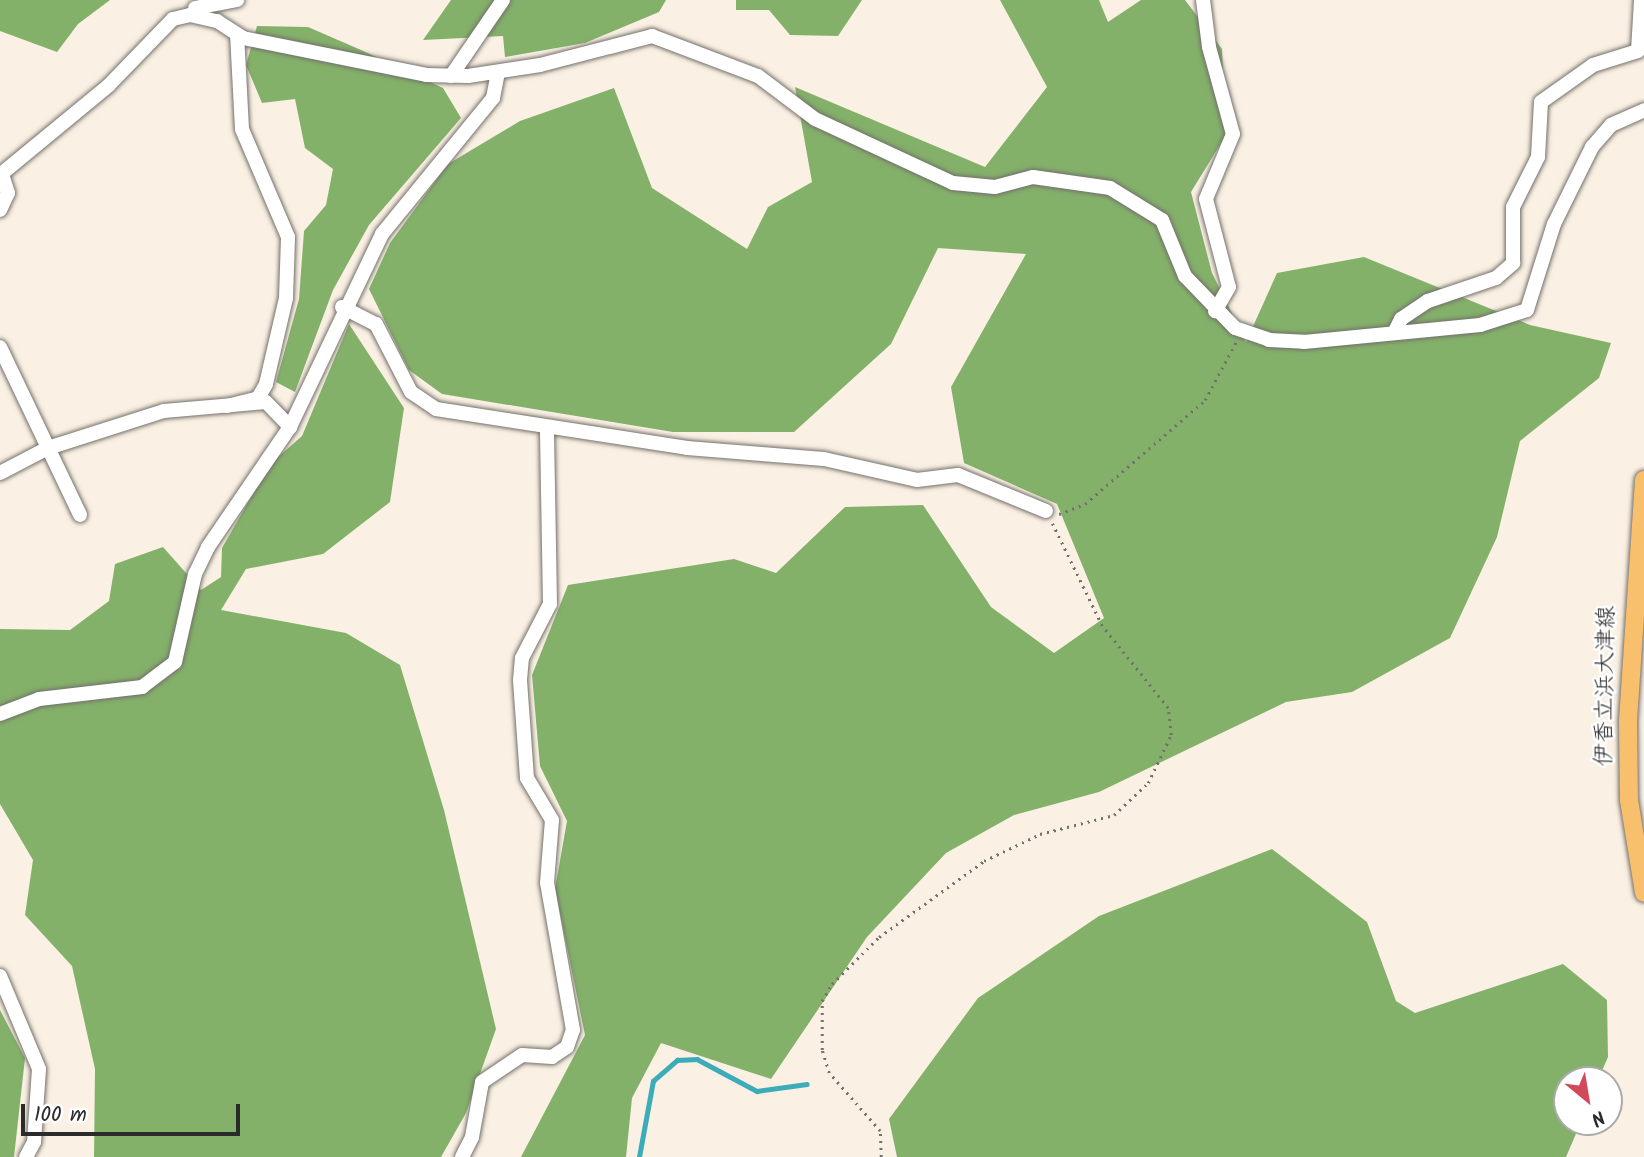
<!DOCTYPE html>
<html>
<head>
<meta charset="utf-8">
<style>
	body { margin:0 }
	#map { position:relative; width:1644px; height:1157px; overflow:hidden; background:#faf0e3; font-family:Kalam,"Klee One",sans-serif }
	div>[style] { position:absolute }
	.forest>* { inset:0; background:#84b16a }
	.stream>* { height:4.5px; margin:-2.25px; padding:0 2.25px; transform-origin:2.25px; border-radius:2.25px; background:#3cacb9 }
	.path>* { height:2.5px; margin-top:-1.25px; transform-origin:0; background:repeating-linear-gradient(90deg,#73706b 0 2px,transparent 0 7px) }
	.roads { filter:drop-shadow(0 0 2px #73706b) drop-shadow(0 0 2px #73706b) }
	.minor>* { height:14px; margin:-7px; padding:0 7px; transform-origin:7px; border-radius:7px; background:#fff }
	.major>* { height:18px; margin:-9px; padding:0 9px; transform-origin:9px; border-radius:9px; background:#f8bf6c }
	span { translate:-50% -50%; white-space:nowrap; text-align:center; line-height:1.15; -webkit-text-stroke:5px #fff; paint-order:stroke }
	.street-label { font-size:23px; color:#2b2b2b }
	.north { position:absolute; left:1553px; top:1066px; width:70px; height:70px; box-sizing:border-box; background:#fff; border:2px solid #aaa; border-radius:50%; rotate:150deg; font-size:19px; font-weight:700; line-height:28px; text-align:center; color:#2b2b2b }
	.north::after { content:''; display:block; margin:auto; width:24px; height:32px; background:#d1495b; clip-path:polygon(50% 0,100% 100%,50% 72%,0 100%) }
	.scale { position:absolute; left:21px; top:1104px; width:219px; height:32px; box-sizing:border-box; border:4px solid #2b2b2b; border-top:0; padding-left:9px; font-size:21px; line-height:24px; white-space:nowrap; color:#2b2b2b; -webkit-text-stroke:5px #fff; paint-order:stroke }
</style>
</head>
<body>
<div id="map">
	<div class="forest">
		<div style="clip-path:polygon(0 0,110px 0,78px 24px,57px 52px,0 31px)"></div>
		<div style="clip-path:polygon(451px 0,666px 0,659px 12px,585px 43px,505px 57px,503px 36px,423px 40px)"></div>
		<div style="clip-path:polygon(736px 0,862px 0,838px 36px,790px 35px,769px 10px,736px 10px)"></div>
		<div style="clip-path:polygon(1000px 0,1099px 0,1108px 22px,1141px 0,1185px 0,1222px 49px,1226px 135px,1191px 192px,1212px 273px,1246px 342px,1277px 273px,1364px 257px,1530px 325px,1611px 343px,1599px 378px,1520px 441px,1497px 537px,1450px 638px,1352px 692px,1286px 702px,1099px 792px,1014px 815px,946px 853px,867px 937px,771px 1079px,661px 1043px,632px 1098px,626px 1157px,521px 1157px,585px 1035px,555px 889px,567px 821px,540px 766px,532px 675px,568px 585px,734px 559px,776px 573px,845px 507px,923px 505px,991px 607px,1054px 653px,1104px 618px,1057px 504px,964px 463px,951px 387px,1026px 254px,938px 248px,891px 344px,794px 432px,673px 432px,442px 394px,409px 370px,369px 289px,390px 243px,448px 164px,520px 121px,614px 88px,652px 188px,747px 249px,768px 207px,812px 182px,795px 87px,985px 167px,1047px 87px)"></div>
		<div style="clip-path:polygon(257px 26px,308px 27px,361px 50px,443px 88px,461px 118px,369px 225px,333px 290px,295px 392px,276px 382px,299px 299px,304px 231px,326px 205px,333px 169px,305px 148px,295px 99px,262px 103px,246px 65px)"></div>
		<div style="clip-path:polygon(349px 324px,404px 408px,390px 502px,323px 554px,246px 569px,221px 610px,346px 633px,400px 665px,444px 810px,496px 1029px,466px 1113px,441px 1157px,94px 1157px,95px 1069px,72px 966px,25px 915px,33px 860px,0 804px,0 629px,70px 630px,109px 601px,115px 564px,163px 547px,201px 590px,221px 577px,222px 548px,270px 464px,302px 436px)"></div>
		<div style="clip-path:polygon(1272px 849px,1367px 922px,1396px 1001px,1415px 1013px,1563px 964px,1607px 1000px,1608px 1057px,1598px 1080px,1567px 1080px,1567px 1122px,1581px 1122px,1566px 1157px,897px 1157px,889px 1119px,978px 998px,1099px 916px)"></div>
		<div style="clip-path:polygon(0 1010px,25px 1058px,14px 1157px,0 1157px)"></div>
	</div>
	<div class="stream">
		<div style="left:639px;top:1157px;width:77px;rotate:-79.6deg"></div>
		<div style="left:653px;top:1081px;width:32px;rotate:-41deg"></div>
		<div style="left:677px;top:1060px;width:20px;rotate:-3deg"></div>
		<div style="left:697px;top:1059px;width:68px;rotate:28.1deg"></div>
		<div style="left:757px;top:1091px;width:50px;rotate:-8deg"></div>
	</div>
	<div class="path">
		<div style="left:1059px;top:514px;width:28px;rotate:-21deg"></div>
		<div style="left:1085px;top:504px;width:159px;rotate:-40.9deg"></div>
		<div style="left:1205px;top:400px;width:66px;rotate:-61.9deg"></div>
		<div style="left:881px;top:1157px;width:26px;rotate:-92deg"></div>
		<div style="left:880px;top:1131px;width:77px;rotate:-131.3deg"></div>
		<div style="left:829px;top:1073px;width:24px;rotate:-107deg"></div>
		<div style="left:822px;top:1050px;width:49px;rotate:-90deg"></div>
		<div style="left:822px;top:1001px;width:20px;rotate:-60deg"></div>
		<div style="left:832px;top:984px;width:66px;rotate:-45deg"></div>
		<div style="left:879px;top:937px;width:130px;rotate:-35.9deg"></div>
		<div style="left:984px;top:861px;width:62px;rotate:-25.7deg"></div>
		<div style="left:1040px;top:834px;width:76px;rotate:-14.4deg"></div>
		<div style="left:1114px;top:815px;width:47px;rotate:-43.3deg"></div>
		<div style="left:1148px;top:783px;width:53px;rotate:-64.4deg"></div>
		<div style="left:1171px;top:735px;width:27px;rotate:-96deg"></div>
		<div style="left:1168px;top:708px;width:105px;rotate:-128.8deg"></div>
		<div style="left:1102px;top:626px;width:114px;rotate:-115.9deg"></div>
	</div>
	<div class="roads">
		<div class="minor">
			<div style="left:1203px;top:0;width:47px;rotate:82.7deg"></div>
			<div style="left:1209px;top:47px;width:90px;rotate:74.6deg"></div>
			<div style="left:1233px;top:134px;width:70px;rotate:112.6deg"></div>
			<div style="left:1206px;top:199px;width:91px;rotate:75.4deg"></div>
			<div style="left:1229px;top:287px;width:28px;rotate:120deg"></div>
			<div style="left:195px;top:8px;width:43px;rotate:-10.8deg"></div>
			<div style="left:451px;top:76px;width:92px;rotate:-55.6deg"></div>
			<div style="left:0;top:175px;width:141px;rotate:-39.5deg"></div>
			<div style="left:109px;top:85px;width:92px;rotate:-45.9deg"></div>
			<div style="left:173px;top:19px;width:17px;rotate:-13deg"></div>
			<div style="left:190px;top:15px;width:28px;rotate:13deg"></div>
			<div style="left:217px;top:21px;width:31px;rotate:33deg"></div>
			<div style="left:243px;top:38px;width:187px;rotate:11.4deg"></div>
			<div style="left:426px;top:75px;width:42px;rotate:1.4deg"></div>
			<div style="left:468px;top:76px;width:73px;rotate:-8.7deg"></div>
			<div style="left:540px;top:65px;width:116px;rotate:-14.5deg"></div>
			<div style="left:652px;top:36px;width:113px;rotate:20.7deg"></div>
			<div style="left:758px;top:76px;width:71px;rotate:37deg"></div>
			<div style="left:815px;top:119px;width:152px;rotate:24.9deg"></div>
			<div style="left:953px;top:183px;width:42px;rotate:5.4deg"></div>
			<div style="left:995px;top:187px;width:39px;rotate:-15deg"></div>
			<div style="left:1033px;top:177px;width:78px;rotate:8.1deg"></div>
			<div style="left:1110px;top:188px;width:61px;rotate:31.6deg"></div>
			<div style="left:1162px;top:220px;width:61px;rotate:67.7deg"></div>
			<div style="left:1185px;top:276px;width:72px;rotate:46.1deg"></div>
			<div style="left:1235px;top:328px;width:36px;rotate:19deg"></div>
			<div style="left:1269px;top:340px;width:35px;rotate:3deg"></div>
			<div style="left:1304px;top:342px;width:177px;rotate:-5.5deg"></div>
			<div style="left:1480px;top:325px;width:49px;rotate:-17.7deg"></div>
			<div style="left:1527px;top:310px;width:90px;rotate:-72.6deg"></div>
			<div style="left:1554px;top:224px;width:86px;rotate:-63.7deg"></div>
			<div style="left:1592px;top:147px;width:29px;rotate:-49deg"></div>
			<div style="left:1611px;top:125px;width:36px;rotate:-24deg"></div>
			<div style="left:0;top:210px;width:19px;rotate:-65deg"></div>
			<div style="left:8px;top:193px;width:20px;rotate:-108deg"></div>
			<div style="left:342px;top:307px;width:38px;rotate:27deg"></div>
			<div style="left:376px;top:324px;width:76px;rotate:62.8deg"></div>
			<div style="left:411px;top:392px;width:30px;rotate:34deg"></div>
			<div style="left:436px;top:409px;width:254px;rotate:8.8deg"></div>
			<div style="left:687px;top:448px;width:137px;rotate:4.6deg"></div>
			<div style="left:824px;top:459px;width:95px;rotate:12.7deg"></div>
			<div style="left:917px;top:480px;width:41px;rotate:-7deg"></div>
			<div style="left:958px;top:475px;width:95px;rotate:22.2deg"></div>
			<div style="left:1394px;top:333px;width:16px;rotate:-63deg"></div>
			<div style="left:1401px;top:319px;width:32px;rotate:-34deg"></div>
			<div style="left:1428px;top:301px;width:72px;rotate:-18.7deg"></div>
			<div style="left:1496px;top:278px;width:23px;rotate:-41deg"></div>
			<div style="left:1513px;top:263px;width:56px;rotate:-90deg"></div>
			<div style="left:1513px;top:207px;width:56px;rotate:-63.4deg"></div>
			<div style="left:1538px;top:157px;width:55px;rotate:-86.9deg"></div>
			<div style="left:1541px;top:102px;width:64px;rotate:-35.4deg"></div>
			<div style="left:1593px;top:65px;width:47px;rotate:-17.3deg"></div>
			<div style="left:1638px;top:51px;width:51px;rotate:-86.6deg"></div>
			<div style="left:0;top:347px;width:186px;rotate:64.5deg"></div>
			<div style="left:227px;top:406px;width:32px;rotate:-14deg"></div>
			<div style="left:258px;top:398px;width:16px;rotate:-60deg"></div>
			<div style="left:266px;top:384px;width:88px;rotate:-76.9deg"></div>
			<div style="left:286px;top:298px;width:61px;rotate:-88.1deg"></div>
			<div style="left:288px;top:237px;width:117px;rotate:-113.1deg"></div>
			<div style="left:242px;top:129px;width:95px;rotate:-93deg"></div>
			<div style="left:0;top:473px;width:54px;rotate:-27.5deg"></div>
			<div style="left:48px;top:448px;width:122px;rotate:-17.7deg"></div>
			<div style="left:164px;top:411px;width:102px;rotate:-5deg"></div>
			<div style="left:266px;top:402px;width:35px;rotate:46deg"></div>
			<div style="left:0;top:714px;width:42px;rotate:-21deg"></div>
			<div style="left:39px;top:699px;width:104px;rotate:-6.6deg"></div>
			<div style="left:142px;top:687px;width:41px;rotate:-37.1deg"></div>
			<div style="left:175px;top:662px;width:90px;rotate:-77.2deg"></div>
			<div style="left:195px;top:574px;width:30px;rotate:-64deg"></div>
			<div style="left:208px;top:547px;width:145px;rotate:-55.7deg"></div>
			<div style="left:290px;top:427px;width:214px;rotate:-64.5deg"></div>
			<div style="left:382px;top:234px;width:176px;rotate:-50.8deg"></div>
			<div style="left:493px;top:98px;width:26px;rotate:-79deg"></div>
			<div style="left:0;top:976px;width:101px;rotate:67.2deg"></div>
			<div style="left:39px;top:1069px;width:73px;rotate:93.9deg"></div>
			<div style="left:34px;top:1142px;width:17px;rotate:118deg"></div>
			<div style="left:462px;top:1157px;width:22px;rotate:-63deg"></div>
			<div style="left:472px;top:1137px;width:56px;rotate:-79.7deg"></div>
			<div style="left:482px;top:1082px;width:48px;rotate:-34deg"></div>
			<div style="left:522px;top:1055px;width:30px;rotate:4deg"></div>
			<div style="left:552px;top:1057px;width:18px;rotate:-34deg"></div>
			<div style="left:567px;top:1047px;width:18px;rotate:-71deg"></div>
			<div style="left:573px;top:1030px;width:149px;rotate:-100deg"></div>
			<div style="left:547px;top:883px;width:63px;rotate:-85.5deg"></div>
			<div style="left:552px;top:820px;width:49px;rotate:-120.8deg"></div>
			<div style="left:527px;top:778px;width:98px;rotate:-94.1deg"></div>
			<div style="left:520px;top:680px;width:22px;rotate:-85deg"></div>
			<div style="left:522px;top:658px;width:61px;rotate:-62.6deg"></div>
			<div style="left:550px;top:604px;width:174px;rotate:-91deg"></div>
		</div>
		<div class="major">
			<div style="left:1644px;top:480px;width:243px;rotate:93.8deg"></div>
			<div style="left:1628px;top:722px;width:78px;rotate:89.3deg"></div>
			<div style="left:1629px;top:800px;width:94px;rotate:80.8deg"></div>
		</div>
	</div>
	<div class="street-label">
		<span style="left:1606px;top:686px;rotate:-89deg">伊香立浜大津線</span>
	</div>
	<div class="north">N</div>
	<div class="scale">100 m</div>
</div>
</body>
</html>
